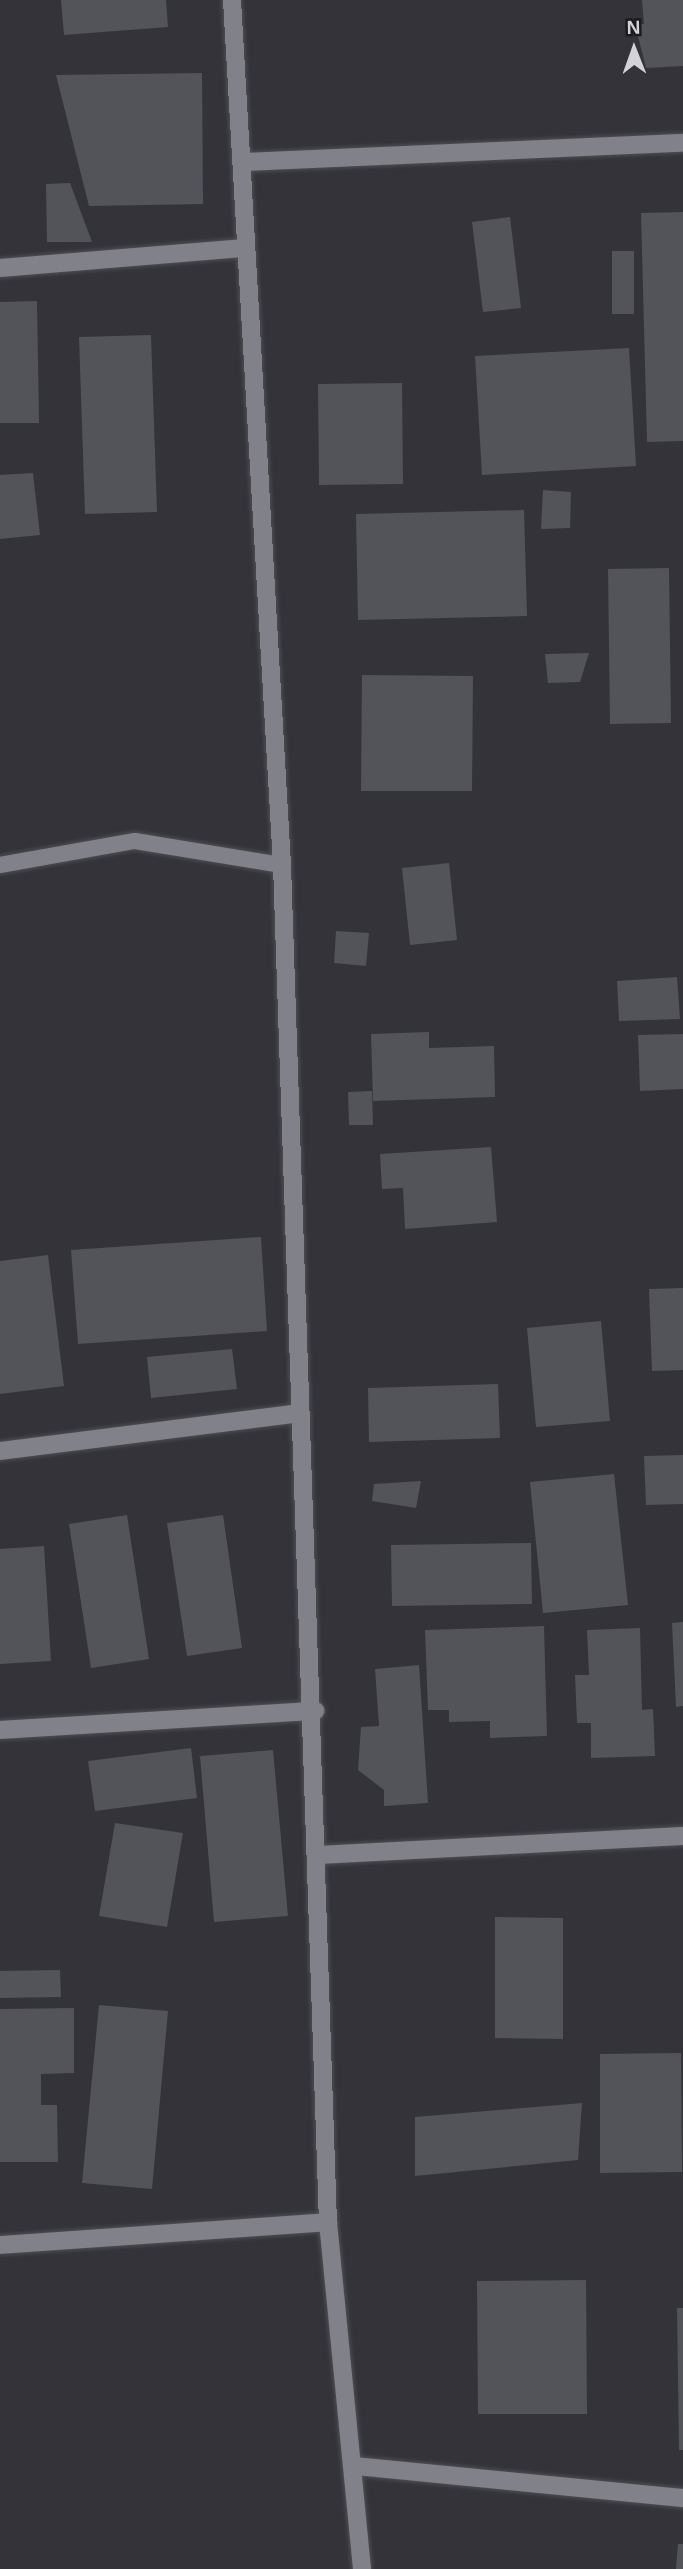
<!DOCTYPE html>
<html>
<head>
<meta charset="utf-8">
<style>
	body { margin:0 }
	#map { position:relative; width:683px; height:2569px; overflow:hidden; background:#333339; font-family:Arial,sans-serif }
	div>[style] { position:absolute }
	.building>* { inset:0; background:#53535a }
	.roads { filter:drop-shadow(0 0 2px #4f4f53) drop-shadow(0 0 2px #4f4f53) }
	.service>* { height:16px; margin:-8px; padding:0 8px; transform-origin:8px; border-radius:8px; background:#818189 }
	.minor>* { height:18px; margin:-9px; padding:0 9px; transform-origin:9px; border-radius:9px; background:#818189 }
	span { translate:-50% -50%; white-space:nowrap; text-align:center; line-height:1.15; -webkit-text-stroke:7px #1b1b1e; paint-order:stroke }
	.north { position:absolute; left:599px; top:14px; width:70px; height:70px; -webkit-text-stroke:5px #1b1b1e; paint-order:stroke; rotate:359deg; font-size:19px; font-weight:700; line-height:28px; text-align:center; color:#d3d3d7 }
	.north::after { content:''; display:block; margin:auto; width:24px; height:32px; background:#d3d3d7; clip-path:polygon(50% 0,100% 100%,50% 72%,0 100%) }
</style>
</head>
<body>
<div id="map">
	<div class="building">
		<div style="clip-path:polygon(61px 0,166px 0,168px 27px,64px 35px)"></div>
		<div style="clip-path:polygon(642px 0,683px 0,683px 66px,646px 68px,635px 24px,644px 24px)"></div>
		<div style="clip-path:polygon(202px 73px,203px 204px,89px 206px,56px 75px)"></div>
		<div style="clip-path:polygon(70px 183px,92px 242px,47px 242px,46px 184px)"></div>
		<div style="clip-path:polygon(683px 212px,683px 441px,647px 442px,641px 213px)"></div>
		<div style="clip-path:polygon(510px 217px,521px 308px,483px 312px,472px 222px)"></div>
		<div style="clip-path:polygon(612px 251px,634px 251px,634px 314px,612px 314px)"></div>
		<div style="clip-path:polygon(37px 301px,39px 423px,0 423px,0 302px)"></div>
		<div style="clip-path:polygon(151px 335px,157px 512px,85px 514px,79px 337px)"></div>
		<div style="clip-path:polygon(629px 348px,636px 466px,482px 475px,475px 356px)"></div>
		<div style="clip-path:polygon(402px 383px,403px 484px,319px 485px,318px 384px)"></div>
		<div style="clip-path:polygon(33px 473px,40px 535px,0 539px,0 475px)"></div>
		<div style="clip-path:polygon(543px 490px,571px 492px,570px 528px,541px 529px)"></div>
		<div style="clip-path:polygon(524px 510px,527px 616px,358px 620px,356px 514px)"></div>
		<div style="clip-path:polygon(669px 568px,671px 723px,610px 724px,608px 569px)"></div>
		<div style="clip-path:polygon(589px 653px,580px 682px,548px 683px,545px 654px)"></div>
		<div style="clip-path:polygon(362px 675px,473px 676px,472px 791px,361px 791px)"></div>
		<div style="clip-path:polygon(449px 863px,457px 940px,410px 945px,402px 868px)"></div>
		<div style="clip-path:polygon(336px 931px,369px 933px,366px 966px,334px 963px)"></div>
		<div style="clip-path:polygon(677px 977px,680px 1019px,619px 1021px,617px 981px)"></div>
		<div style="clip-path:polygon(429px 1032px,429px 1048px,494px 1046px,495px 1097px,373px 1101px,371px 1034px)"></div>
		<div style="clip-path:polygon(683px 1034px,683px 1089px,640px 1091px,638px 1035px)"></div>
		<div style="clip-path:polygon(372px 1091px,373px 1125px,349px 1125px,348px 1092px)"></div>
		<div style="clip-path:polygon(491px 1147px,497px 1222px,405px 1229px,403px 1188px,382px 1189px,380px 1154px)"></div>
		<div style="clip-path:polygon(261px 1237px,267px 1331px,78px 1344px,71px 1250px)"></div>
		<div style="clip-path:polygon(48px 1255px,64px 1386px,0 1394px,0 1261px)"></div>
		<div style="clip-path:polygon(683px 1288px,683px 1370px,652px 1371px,649px 1289px)"></div>
		<div style="clip-path:polygon(601px 1321px,610px 1421px,536px 1427px,527px 1328px)"></div>
		<div style="clip-path:polygon(232px 1349px,237px 1389px,151px 1398px,147px 1357px)"></div>
		<div style="clip-path:polygon(498px 1384px,500px 1438px,369px 1442px,368px 1388px)"></div>
		<div style="clip-path:polygon(683px 1455px,683px 1504px,646px 1505px,644px 1456px)"></div>
		<div style="clip-path:polygon(614px 1474px,628px 1605px,543px 1613px,530px 1482px)"></div>
		<div style="clip-path:polygon(421px 1481px,416px 1508px,372px 1501px,374px 1484px)"></div>
		<div style="clip-path:polygon(127px 1515px,149px 1659px,91px 1668px,69px 1524px)"></div>
		<div style="clip-path:polygon(223px 1515px,242px 1648px,187px 1656px,167px 1523px)"></div>
		<div style="clip-path:polygon(531px 1543px,532px 1604px,392px 1606px,391px 1545px)"></div>
		<div style="clip-path:polygon(44px 1546px,51px 1661px,0 1664px,0 1549px)"></div>
		<div style="clip-path:polygon(683px 1622px,683px 1706px,676px 1707px,672px 1623px)"></div>
		<div style="clip-path:polygon(544px 1626px,547px 1736px,490px 1738px,490px 1721px,449px 1722px,449px 1710px,428px 1710px,425px 1630px)"></div>
		<div style="clip-path:polygon(640px 1628px,642px 1710px,653px 1709px,655px 1756px,591px 1758px,591px 1723px,577px 1723px,575px 1675px,589px 1675px,587px 1630px)"></div>
		<div style="clip-path:polygon(419px 1665px,428px 1803px,384px 1806px,384px 1790px,358px 1770px,361px 1727px,379px 1726px,375px 1669px)"></div>
		<div style="clip-path:polygon(191px 1748px,197px 1798px,95px 1811px,88px 1761px)"></div>
		<div style="clip-path:polygon(273px 1750px,288px 1916px,214px 1922px,200px 1756px)"></div>
		<div style="clip-path:polygon(115px 1823px,183px 1833px,167px 1927px,99px 1916px)"></div>
		<div style="clip-path:polygon(495px 1917px,563px 1918px,563px 2039px,495px 2038px)"></div>
		<div style="clip-path:polygon(60px 1970px,61px 1997px,0 1998px,0 1971px)"></div>
		<div style="clip-path:polygon(99px 2005px,168px 2011px,152px 2189px,82px 2183px)"></div>
		<div style="clip-path:polygon(74px 2008px,74px 2073px,41px 2074px,41px 2105px,57px 2105px,58px 2162px,0 2162px,0 2009px)"></div>
		<div style="clip-path:polygon(681px 2053px,682px 2172px,600px 2173px,600px 2054px)"></div>
		<div style="clip-path:polygon(582px 2103px,578px 2160px,415px 2176px,415px 2117px)"></div>
		<div style="clip-path:polygon(586px 2280px,587px 2414px,478px 2414px,477px 2281px)"></div>
		<div style="clip-path:polygon(677px 2308px,683px 2308px,683px 2450px,679px 2450px)"></div>
		<div style="clip-path:polygon(678px 2544px,683px 2544px,683px 2569px,676px 2569px)"></div>
	</div>
	<div class="roads">
		<div class="service">
			<div style="left:0;top:865px;width:137px;rotate:-10.1deg"></div>
			<div style="left:135px;top:841px;width:149px;rotate:9.3deg"></div>
		</div>
		<div class="minor">
			<div style="left:232px;top:0;width:866px;rotate:86.69deg"></div>
			<div style="left:282px;top:865px;width:1358px;rotate:88.06deg"></div>
			<div style="left:328px;top:2222px;width:349px;rotate:84.4deg"></div>
			<div style="left:242px;top:162px;width:441px;rotate:-2.5deg"></div>
			<div style="left:0;top:268px;width:246px;rotate:-4.7deg"></div>
			<div style="left:0;top:1451px;width:302px;rotate:-7.2deg"></div>
			<div style="left:0;top:1730px;width:316px;rotate:-3.5deg"></div>
			<div style="left:318px;top:1855px;width:365px;rotate:-3deg"></div>
			<div style="left:0;top:2245px;width:329px;rotate:-4deg"></div>
			<div style="left:355px;top:2466px;width:330px;rotate:5.6deg"></div>
		</div>
	</div>
	<div class="north">N</div>
</div>
</body>
</html>
